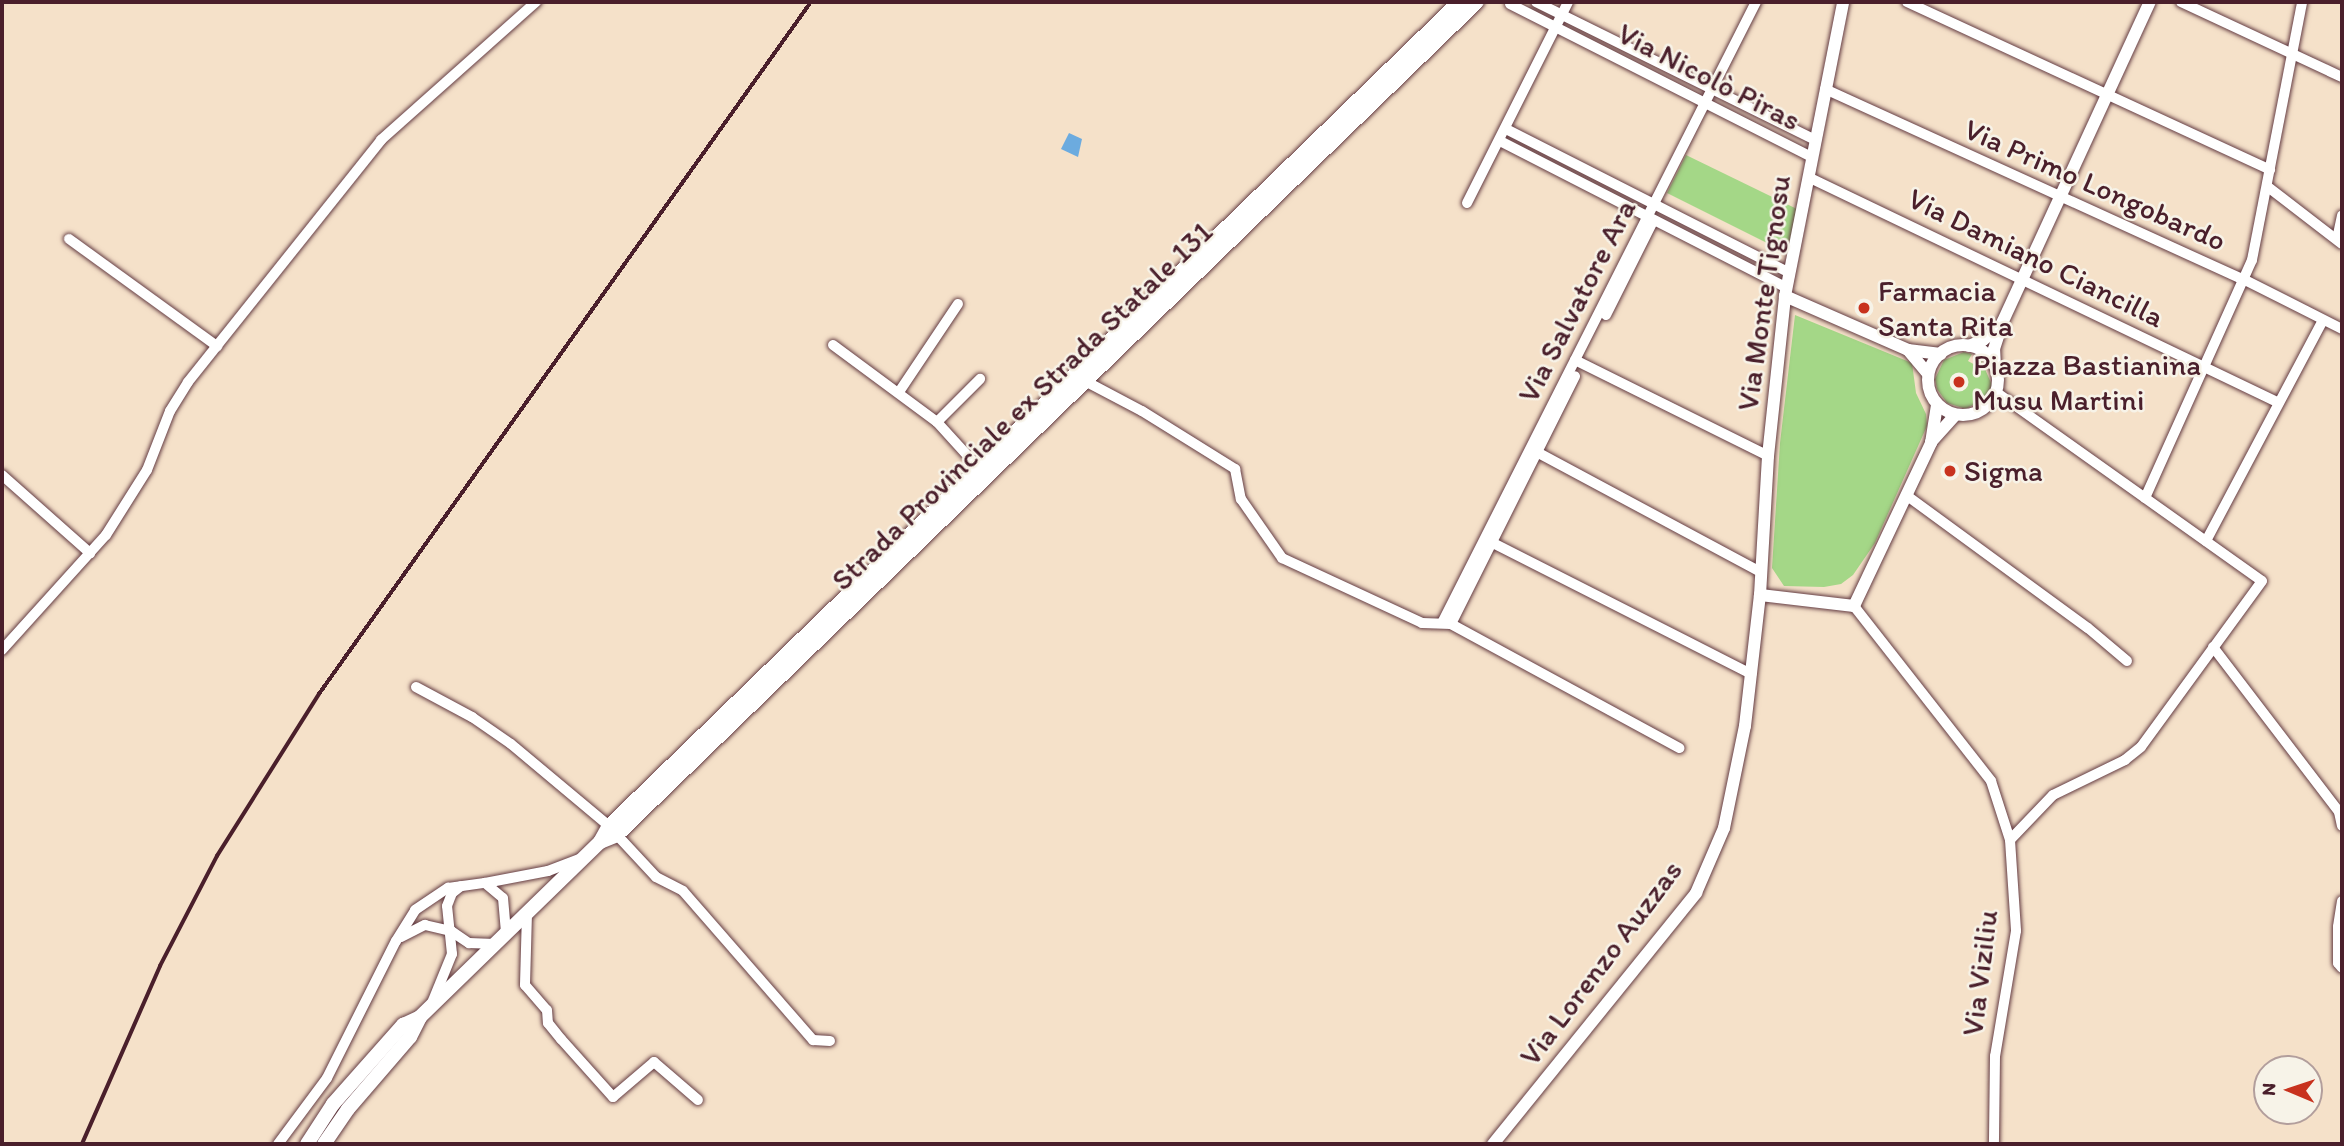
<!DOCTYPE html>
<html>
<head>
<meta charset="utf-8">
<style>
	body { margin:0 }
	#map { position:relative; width:2344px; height:1146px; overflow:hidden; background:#f5e1c9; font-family:Itim,sans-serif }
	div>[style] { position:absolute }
	.green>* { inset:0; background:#a4d787 }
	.water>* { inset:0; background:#6cabdf }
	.roads { filter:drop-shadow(0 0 2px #643c43) drop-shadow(0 0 2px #643c43) }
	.minor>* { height:10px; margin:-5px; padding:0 5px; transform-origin:5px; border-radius:5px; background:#fff }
	.tertiary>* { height:12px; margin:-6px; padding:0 6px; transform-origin:6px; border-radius:6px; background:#fff }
	.tertiary>.ring { margin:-6px; padding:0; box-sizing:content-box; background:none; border:12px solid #fff; border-radius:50% }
	.secondary>* { height:14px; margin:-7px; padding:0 7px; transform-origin:7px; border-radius:7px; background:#fff }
	.rail>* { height:3.5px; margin:-1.75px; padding:0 1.75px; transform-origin:1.75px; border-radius:1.75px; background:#4a1f2b }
	.dots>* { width:19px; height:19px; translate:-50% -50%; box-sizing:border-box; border:4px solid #f7f3e8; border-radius:50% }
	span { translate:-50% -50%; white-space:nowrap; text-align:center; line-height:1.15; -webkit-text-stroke:5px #f7f3e8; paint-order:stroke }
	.street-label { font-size:30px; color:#4a1f2b }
	.poi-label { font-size:30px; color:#4a1f2b }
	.left { translate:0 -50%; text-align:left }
	.frame { position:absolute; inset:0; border:4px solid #4a1f2b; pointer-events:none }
	.north { position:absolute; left:2253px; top:1055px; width:70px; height:70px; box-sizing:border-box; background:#f7f3e8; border:2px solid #b29e9c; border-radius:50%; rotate:272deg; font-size:19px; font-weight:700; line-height:28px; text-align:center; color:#4a1f2b }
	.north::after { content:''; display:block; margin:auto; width:24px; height:32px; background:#c8321e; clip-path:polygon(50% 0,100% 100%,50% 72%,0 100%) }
</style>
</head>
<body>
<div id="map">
	<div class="green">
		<div style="clip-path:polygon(1686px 155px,1801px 211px,1793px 256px,1667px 193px)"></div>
		<div style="clip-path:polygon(1795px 315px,1912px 363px,1916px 393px,1926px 414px,1927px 426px,1875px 543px,1853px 575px,1841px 584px,1824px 587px,1784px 586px,1772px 568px,1780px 443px)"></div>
		<div style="clip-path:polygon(1964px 352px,1972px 354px,1968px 361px,1977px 366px,1981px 360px,1992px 385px,1987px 397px,1966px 409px,1947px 403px,1937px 389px,1935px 379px,1944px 360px)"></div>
	</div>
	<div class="water">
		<div style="clip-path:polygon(1069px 133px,1082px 139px,1078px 157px,1061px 149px)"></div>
	</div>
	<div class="roads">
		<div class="minor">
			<div style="left:1536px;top:2px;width:311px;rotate:26.3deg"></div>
			<div style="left:1907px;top:2px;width:400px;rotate:24.8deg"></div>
			<div style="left:2181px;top:2px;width:178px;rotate:25deg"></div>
			<div style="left:1510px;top:4px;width:339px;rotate:26.9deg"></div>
			<div style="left:1825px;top:89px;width:461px;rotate:24.5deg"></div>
			<div style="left:2245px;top:280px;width:109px;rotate:26.8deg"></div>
			<div style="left:1506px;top:129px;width:318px;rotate:26.9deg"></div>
			<div style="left:1500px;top:141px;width:322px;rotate:27.1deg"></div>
			<div style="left:1808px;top:177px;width:522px;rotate:25.63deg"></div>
			<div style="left:2268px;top:187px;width:93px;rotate:37.6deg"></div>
			<div style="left:1467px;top:203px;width:225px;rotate:-63.3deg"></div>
			<div style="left:69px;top:239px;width:183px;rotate:35.9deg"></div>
			<div style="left:2337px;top:239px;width:24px;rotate:-78deg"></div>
			<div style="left:1606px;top:315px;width:103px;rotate:-63.4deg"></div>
			<div style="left:833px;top:345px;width:129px;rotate:36.5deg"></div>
			<div style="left:937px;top:422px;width:61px;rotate:47.7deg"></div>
			<div style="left:1575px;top:360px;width:216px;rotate:26.4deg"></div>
			<div style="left:1085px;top:381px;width:64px;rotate:27.8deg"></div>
			<div style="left:1142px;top:411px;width:110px;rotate:31.9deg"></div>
			<div style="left:1235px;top:469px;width:31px;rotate:79deg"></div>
			<div style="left:1241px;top:499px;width:72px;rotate:55.2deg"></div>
			<div style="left:1282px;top:558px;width:154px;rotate:24.9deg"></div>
			<div style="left:1422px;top:623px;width:29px;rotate:2deg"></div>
			<div style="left:1451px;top:624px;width:260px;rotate:28.5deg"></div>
			<div style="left:899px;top:392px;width:106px;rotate:-56.2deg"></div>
			<div style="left:1996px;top:392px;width:326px;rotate:35.4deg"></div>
			<div style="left:2262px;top:581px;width:205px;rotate:126.1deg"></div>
			<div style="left:2141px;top:747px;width:21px;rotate:141deg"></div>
			<div style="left:2125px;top:760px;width:80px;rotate:154.1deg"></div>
			<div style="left:2053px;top:795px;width:62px;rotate:133.7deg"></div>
			<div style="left:937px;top:422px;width:61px;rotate:-45deg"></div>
			<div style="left:1533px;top:450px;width:259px;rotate:28.2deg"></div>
			<div style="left:2px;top:475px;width:118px;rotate:41.6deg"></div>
			<div style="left:1906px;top:495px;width:225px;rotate:36.2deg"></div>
			<div style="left:2088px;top:628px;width:51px;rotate:40.2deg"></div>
			<div style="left:2145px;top:498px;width:261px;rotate:-65.8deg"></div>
			<div style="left:2252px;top:260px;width:263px;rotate:-79deg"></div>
			<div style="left:2206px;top:541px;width:250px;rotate:-62.1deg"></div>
			<div style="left:1491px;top:542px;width:292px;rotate:26.9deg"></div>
			<div style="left:1854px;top:606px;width:222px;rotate:51.9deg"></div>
			<div style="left:1991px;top:781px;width:62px;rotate:72.1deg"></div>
			<div style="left:2010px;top:840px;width:91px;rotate:86.2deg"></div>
			<div style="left:2016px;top:931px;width:127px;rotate:99.5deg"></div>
			<div style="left:1995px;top:1056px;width:88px;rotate:90.7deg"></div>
			<div style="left:1442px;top:623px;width:696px;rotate:-63.18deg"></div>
			<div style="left:1451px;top:624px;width:277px;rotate:-63.4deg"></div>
			<div style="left:2213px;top:647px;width:208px;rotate:52.6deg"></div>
			<div style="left:2339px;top:812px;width:14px;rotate:78deg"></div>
			<div style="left:2px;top:650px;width:155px;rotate:-47.9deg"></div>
			<div style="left:106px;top:535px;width:77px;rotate:-57.8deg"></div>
			<div style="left:147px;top:470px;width:63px;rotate:-68.7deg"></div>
			<div style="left:170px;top:411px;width:34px;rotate:-58deg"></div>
			<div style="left:188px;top:382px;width:310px;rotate:-51.4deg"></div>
			<div style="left:381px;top:140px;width:208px;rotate:-41.7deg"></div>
			<div style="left:416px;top:687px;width:64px;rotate:28.2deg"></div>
			<div style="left:472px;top:717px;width:47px;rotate:34.7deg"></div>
			<div style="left:511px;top:744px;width:128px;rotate:39.9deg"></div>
			<div style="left:617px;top:835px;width:57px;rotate:47.1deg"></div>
			<div style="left:656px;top:877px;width:30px;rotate:27deg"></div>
			<div style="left:683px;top:891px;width:198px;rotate:48.9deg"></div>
			<div style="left:813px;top:1040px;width:17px;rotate:3deg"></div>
			<div style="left:485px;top:883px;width:64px;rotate:-10.8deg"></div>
			<div style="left:548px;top:871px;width:33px;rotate:-21deg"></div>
			<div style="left:2342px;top:901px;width:26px;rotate:99deg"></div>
			<div style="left:2338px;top:927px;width:36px;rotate:90deg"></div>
			<div style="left:2338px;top:963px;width:6px;rotate:51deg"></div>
			<div style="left:527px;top:913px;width:72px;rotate:91.6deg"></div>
			<div style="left:525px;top:985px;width:33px;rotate:49deg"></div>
			<div style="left:547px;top:1010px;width:13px;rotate:86deg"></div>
			<div style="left:548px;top:1023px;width:21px;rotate:51deg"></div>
			<div style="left:561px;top:1039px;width:78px;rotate:48.1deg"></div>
			<div style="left:613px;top:1097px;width:54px;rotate:-40.5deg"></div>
			<div style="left:654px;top:1062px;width:58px;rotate:40.8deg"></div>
			<div style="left:401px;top:937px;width:27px;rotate:-27deg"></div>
			<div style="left:425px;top:925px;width:27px;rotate:13deg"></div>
			<div style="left:451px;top:931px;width:22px;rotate:34deg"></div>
			<div style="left:469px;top:943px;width:26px;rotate:2deg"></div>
			<div style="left:432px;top:1003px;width:53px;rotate:-67.8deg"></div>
			<div style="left:452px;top:954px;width:48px;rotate:-95.9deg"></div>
			<div style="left:447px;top:906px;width:14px;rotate:-69deg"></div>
			<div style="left:452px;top:893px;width:11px;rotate:-38deg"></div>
			<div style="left:278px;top:1144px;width:82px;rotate:-53.4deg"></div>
			<div style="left:327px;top:1078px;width:153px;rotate:-63.3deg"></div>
			<div style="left:396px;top:941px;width:36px;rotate:-58deg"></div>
			<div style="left:415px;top:910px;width:40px;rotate:-34deg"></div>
			<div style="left:448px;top:888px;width:37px;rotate:-8deg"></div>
			<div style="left:485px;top:883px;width:23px;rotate:40deg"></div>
			<div style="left:503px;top:898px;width:35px;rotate:85deg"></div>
		</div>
		<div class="tertiary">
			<div style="left:1785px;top:296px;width:134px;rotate:23.7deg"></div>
			<div style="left:1908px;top:350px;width:33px;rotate:7deg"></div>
			<div class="ring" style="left:1928px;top:345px;width:58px;height:58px"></div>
			<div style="left:1969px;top:346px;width:15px;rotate:-23deg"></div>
			<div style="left:1983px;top:340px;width:24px;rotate:-38deg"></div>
			<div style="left:1908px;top:350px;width:31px;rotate:50deg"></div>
			<div style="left:1995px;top:366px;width:17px;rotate:-93deg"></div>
			<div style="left:1994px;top:349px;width:29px;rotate:-72deg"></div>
			<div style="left:2003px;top:321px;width:351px;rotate:-65.3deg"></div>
			<div style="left:1931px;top:442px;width:36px;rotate:-48deg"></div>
			<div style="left:1760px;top:595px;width:95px;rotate:6.7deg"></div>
			<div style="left:1854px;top:606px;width:180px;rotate:-64.7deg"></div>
			<div style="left:1931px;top:443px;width:39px;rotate:-81deg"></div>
			<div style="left:1493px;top:1144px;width:323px;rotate:-51deg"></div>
			<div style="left:1696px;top:893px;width:71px;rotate:-66.7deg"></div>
			<div style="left:1724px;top:828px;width:104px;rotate:-78.4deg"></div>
			<div style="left:1745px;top:726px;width:132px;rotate:-83.5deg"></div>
			<div style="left:1760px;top:595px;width:139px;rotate:-86.7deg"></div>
			<div style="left:1768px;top:456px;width:161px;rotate:-83.9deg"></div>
			<div style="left:1785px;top:296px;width:300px;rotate:-78.8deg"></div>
		</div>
		<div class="secondary">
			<div style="left:600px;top:842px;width:18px;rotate:-22deg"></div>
			<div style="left:617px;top:835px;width:1197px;rotate:-44.09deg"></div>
			<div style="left:307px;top:1144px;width:48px;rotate:-57deg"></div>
			<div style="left:333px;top:1104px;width:106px;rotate:-48.5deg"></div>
			<div style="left:403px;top:1025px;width:19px;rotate:-25deg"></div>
			<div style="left:420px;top:1017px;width:251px;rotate:-44.2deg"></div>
			<div style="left:600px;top:842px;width:18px;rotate:-61deg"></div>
			<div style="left:609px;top:826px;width:1184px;rotate:-44.11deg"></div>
			<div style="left:324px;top:1144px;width:42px;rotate:-55.6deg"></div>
			<div style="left:348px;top:1109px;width:95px;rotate:-49.3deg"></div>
			<div style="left:410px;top:1037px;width:22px;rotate:-63deg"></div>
		</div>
	</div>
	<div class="rail">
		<div style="left:82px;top:1144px;width:194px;rotate:-66.3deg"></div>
		<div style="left:160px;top:966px;width:124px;rotate:-62.6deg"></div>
		<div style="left:217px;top:856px;width:191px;rotate:-57.8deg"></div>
		<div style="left:319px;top:694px;width:849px;rotate:-54.59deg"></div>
	</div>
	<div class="dots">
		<div style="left:1864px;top:308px;background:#c8321e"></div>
		<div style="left:1959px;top:382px;background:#c8321e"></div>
		<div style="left:1950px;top:471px;background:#c8321e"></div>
	</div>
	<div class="street-label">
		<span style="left:1709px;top:77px;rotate:27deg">Via Nicolò Piras</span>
		<span style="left:2095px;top:185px;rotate:24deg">Via Primo Longobardo</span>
		<span style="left:2036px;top:258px;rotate:26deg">Via Damiano Ciancilla</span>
		<span style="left:1764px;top:293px;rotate:-82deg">Via Monte Tignosu</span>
		<span style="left:1577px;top:301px;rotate:-63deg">Via Salvatore Ara</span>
		<span style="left:1022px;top:406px;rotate:-44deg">Strada Provinciale ex Strada Statale 131</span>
		<span style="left:1601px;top:963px;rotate:-53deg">Via Lorenzo Auzzas</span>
		<span style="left:1980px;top:973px;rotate:-83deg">Via Viziliu</span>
	</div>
	<div class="poi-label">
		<span class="left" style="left:1878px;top:308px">Farmacia<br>Santa Rita</span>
		<span class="left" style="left:1973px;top:382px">Piazza Bastianina<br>Musu Martini</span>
		<span class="left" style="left:1964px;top:471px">Sigma</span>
	</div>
	<div class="frame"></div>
	<div class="north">N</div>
</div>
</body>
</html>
